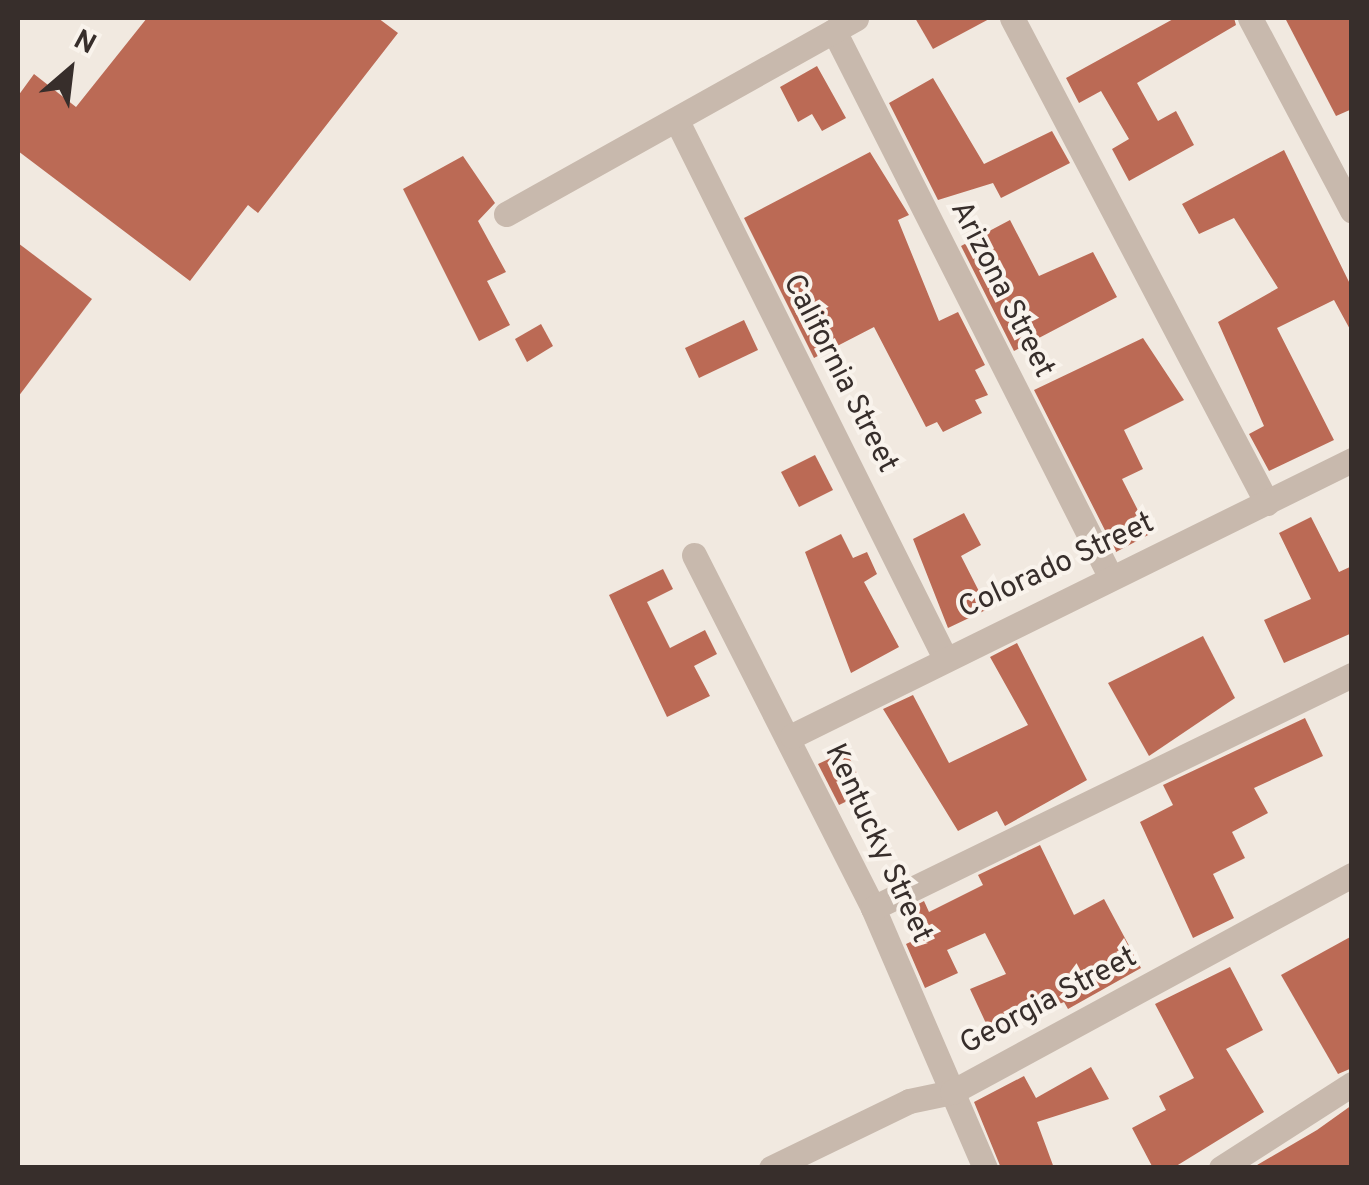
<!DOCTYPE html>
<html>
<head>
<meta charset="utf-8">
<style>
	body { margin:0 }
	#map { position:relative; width:1369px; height:1185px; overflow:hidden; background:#f1e9e0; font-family:Overpass,sans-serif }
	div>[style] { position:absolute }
	.building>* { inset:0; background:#bb6a55 }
	.street>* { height:25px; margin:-12.5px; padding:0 12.5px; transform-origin:12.5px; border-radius:12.5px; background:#c8b9ad }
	span { translate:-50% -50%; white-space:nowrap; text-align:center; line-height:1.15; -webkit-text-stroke:8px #f9f3ec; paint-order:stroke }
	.street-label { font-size:30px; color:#372e2b }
	.frame { position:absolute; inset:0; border:20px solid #372e2b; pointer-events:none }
	.north { position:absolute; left:20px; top:20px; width:100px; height:100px; -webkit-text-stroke:8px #f9f3ec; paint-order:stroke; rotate:28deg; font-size:28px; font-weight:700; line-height:40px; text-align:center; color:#372e2b }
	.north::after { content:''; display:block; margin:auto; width:35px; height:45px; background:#372e2b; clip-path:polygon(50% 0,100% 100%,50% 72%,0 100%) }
</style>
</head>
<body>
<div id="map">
	<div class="building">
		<div style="clip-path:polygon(147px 18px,378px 18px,398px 33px,258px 213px,248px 205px,190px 281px,18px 151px,18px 96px,34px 74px,76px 107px)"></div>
		<div style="clip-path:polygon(915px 18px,991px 18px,933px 49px)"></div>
		<div style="clip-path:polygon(1175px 18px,1234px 18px,1236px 25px,1137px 83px,1158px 121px,1176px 111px,1194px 145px,1129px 181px,1112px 149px,1129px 139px,1101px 91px,1079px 103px,1066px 78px)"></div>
		<div style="clip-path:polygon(1285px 18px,1352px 18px,1352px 109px,1336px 116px)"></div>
		<div style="clip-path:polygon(817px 66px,846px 118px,822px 131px,812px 114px,798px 122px,780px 87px)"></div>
		<div style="clip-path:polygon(933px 78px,984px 164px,1052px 131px,1070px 163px,1001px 198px,993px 183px,938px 200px,889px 103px)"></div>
		<div style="clip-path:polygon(1284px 150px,1352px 288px,1352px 333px,1334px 300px,1277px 328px,1334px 440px,1269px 471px,1249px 434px,1264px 426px,1218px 322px,1278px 288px,1234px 218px,1199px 234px,1182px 204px)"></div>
		<div style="clip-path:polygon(870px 152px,909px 215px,898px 220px,939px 321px,958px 312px,985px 365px,975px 370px,988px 395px,975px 400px,982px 413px,943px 432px,937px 422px,926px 427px,874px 327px,814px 358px,744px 218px)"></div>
		<div style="clip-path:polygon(463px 156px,495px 203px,478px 221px,506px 272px,487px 281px,510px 325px,479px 341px,403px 189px)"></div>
		<div style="clip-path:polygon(1010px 220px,1039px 276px,1093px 252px,1117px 297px,1014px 351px,961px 246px)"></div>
		<div style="clip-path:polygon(18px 243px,92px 299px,18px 397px)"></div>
		<div style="clip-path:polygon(744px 320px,758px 350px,699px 378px,685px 348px)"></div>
		<div style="clip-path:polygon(541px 324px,553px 346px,527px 362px,515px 339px)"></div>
		<div style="clip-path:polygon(1143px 338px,1184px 400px,1124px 430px,1143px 469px,1122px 479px,1150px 534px,1116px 552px,1034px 390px)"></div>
		<div style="clip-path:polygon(815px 455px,833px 490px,799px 507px,781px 472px)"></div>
		<div style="clip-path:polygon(964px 513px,981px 545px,961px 556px,988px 609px,948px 628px,913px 539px)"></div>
		<div style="clip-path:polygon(1311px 517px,1339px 572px,1352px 566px,1352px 633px,1284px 663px,1264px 620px,1311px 599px,1279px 533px)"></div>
		<div style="clip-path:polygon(841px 534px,853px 558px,867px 552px,877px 574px,864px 582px,899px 647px,851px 673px,805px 552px)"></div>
		<div style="clip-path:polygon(663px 569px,673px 589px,647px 602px,670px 648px,705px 630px,717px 654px,694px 666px,710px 696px,667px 717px,609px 595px)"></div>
		<div style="clip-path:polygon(1203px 636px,1235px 698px,1149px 756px,1108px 683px)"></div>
		<div style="clip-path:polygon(1017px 643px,1087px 780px,1005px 826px,997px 811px,958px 831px,883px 709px,913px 695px,949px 763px,1028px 725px,990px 657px)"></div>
		<div style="clip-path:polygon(1305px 718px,1323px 756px,1254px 788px,1268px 813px,1232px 832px,1245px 858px,1213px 874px,1234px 918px,1193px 938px,1140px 822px,1173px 805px,1163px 785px)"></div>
		<div style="clip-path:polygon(846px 751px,866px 792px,839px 805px,818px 764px)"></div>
		<div style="clip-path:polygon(1040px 845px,1074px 915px,1104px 899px,1141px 968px,1068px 1009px,1064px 1002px,991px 1034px,970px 989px,1006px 974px,985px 933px,947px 950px,958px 973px,925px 988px,906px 944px,919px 938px,907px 910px,924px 901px,929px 912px,983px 885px,978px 875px)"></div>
		<div style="clip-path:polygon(1352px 936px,1352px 1068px,1338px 1074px,1281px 975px)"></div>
		<div style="clip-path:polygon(1230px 967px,1263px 1030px,1226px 1049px,1264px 1112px,1173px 1168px,1153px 1168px,1132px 1128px,1166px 1110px,1159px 1096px,1194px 1078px,1155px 1004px)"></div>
		<div style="clip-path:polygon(1091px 1067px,1109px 1099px,1037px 1122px,1054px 1168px,1001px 1168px,974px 1102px,1024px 1076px,1036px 1098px)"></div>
		<div style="clip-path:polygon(1352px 1105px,1352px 1168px,1252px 1168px,1317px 1130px)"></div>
	</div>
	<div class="street">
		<div style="left:1012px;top:18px;width:548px;rotate:62.27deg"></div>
		<div style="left:1250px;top:18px;width:218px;rotate:62.1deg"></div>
		<div style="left:834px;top:31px;width:613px;rotate:63.14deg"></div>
		<div style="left:677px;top:121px;width:598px;rotate:63.48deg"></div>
		<div style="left:506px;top:214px;width:401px;rotate:-29.2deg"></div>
		<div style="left:694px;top:555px;width:396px;rotate:63.1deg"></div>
		<div style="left:873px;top:908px;width:283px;rotate:66.7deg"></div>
		<div style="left:792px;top:736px;width:624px;rotate:-26.24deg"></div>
		<div style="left:873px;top:908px;width:533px;rotate:-25.94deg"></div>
		<div style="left:771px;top:1168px;width:153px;rotate:-25.9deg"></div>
		<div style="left:909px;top:1101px;width:44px;rotate:-11.8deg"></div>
		<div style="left:952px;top:1092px;width:455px;rotate:-28.5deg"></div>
		<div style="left:1221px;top:1168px;width:156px;rotate:-32.7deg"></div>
	</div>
	<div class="street-label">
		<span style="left:1001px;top:290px;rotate:63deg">Arizona Street</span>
		<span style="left:839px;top:374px;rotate:63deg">California Street</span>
		<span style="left:1057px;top:567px;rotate:-25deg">Colorado Street</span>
		<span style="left:877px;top:844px;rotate:65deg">Kentucky Street</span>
		<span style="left:1049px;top:1002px;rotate:-28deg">Georgia Street</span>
	</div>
	<div class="frame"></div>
	<div class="north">N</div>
</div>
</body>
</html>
